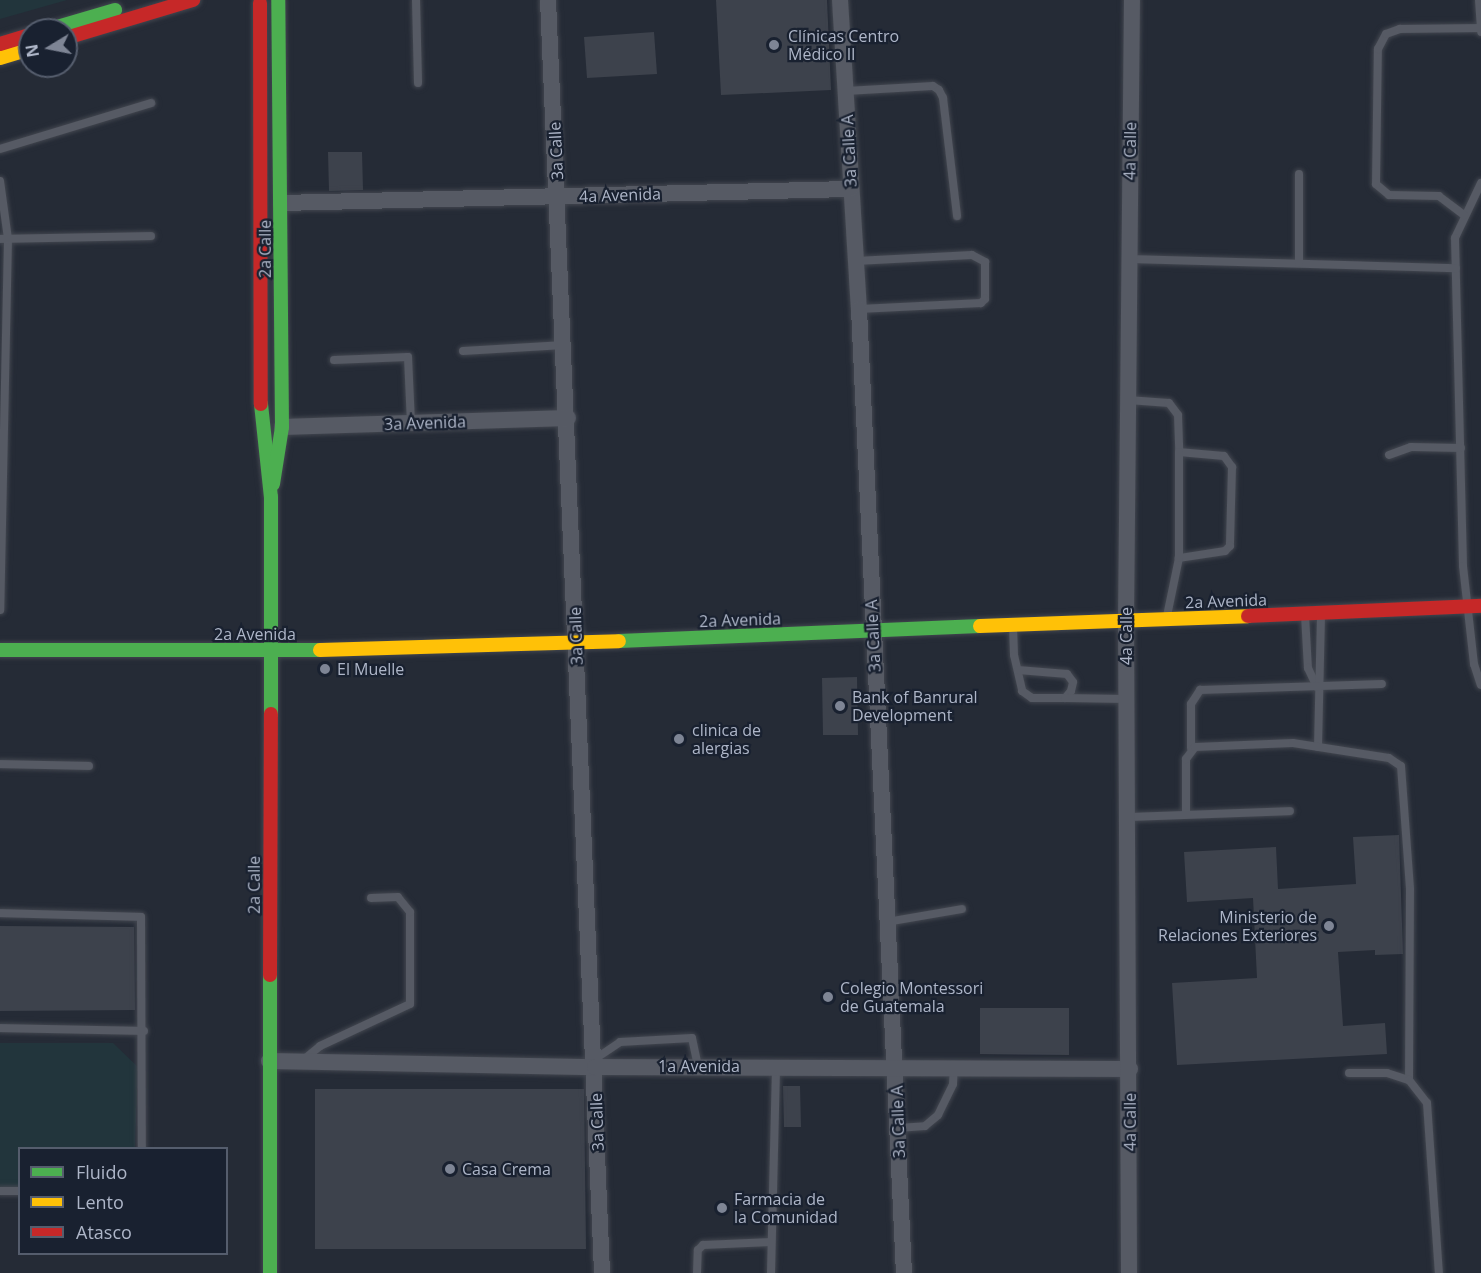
<!DOCTYPE html>
<html>
<head>
<meta charset="utf-8">
<style>
	body { margin:0 }
	#map { position:relative; width:1481px; height:1273px; overflow:hidden; background:#252b36; font-family:"Open Sans",sans-serif }
	div>[style] { position:absolute }
	.green>* { inset:0; background:#22353c }
	.building>* { inset:0; background:#3d424c }
	.roads { filter:drop-shadow(0 0 2px #42464f) drop-shadow(0 0 2px #42464f) }
	.lane>* { height:8px; margin:-4px; padding:0 4px; transform-origin:4px; border-radius:4px; background:#565a64 }
	.street>* { height:16px; margin:-8px; padding:0 8px; transform-origin:8px; border-radius:8px; background:#565a64 }
	.fast>* { height:14px; margin:-7px; padding:0 7px; transform-origin:7px; border-radius:7px; background:#4caf50 }
	.slow>* { height:14px; margin:-7px; padding:0 7px; transform-origin:7px; border-radius:7px; background:#ffc107 }
	.jam>* { height:14px; margin:-7px; padding:0 7px; transform-origin:7px; border-radius:7px; background:#c62828 }
	.dots>* { width:16px; height:16px; translate:-50% -50%; box-sizing:border-box; border:3px solid #192130; border-radius:50% }
	span { translate:-50% -50%; white-space:nowrap; text-align:center; line-height:1.15; -webkit-text-stroke:4.5px #192130; paint-order:stroke }
	.poi-label { font-size:16px; color:#aeb6c8 }
	.left { translate:0 -50%; text-align:left }
	.right { translate:-100% -50%; text-align:right }
	.street-label { font-size:16px; color:#aeb6c8 }
	.legend { position:absolute; left:18px; top:1147px; width:210px; height:108px; box-sizing:border-box; background:#192130; border:2px solid #555d6d; margin:0; padding:8px 10px; list-style:none; font-size:18px; color:#aeb6c8 }
	.legend li { display:flex; align-items:center; gap:12px; height:30px }
	.legend b { width:30px; border:2px solid #555d6d }
	.north { position:absolute; left:18px; top:18px; width:60px; height:60px; box-sizing:border-box; background:#192130; border:2px solid #555d6d; border-radius:50%; rotate:260deg; font-size:16px; font-weight:700; line-height:24px; text-align:center; color:#aeb6c8 }
	.north::after { content:''; display:block; margin:auto; width:21px; height:27px; background:#7e8595; clip-path:polygon(50% 0,100% 100%,50% 72%,0 100%) }
</style>
</head>
<body>
<div id="map">
	<div class="green">
		<div style="clip-path:polygon(0 0,67px 0,0 19px)"></div>
		<div style="clip-path:polygon(0 1043px,113px 1043px,138px 1067px,135px 1148px,20px 1148px,19px 1188px,0 1188px)"></div>
	</div>
	<div class="building">
		<div style="clip-path:polygon(716px 0,827px 0,831px 90px,721px 95px)"></div>
		<div style="clip-path:polygon(654px 32px,657px 74px,587px 78px,584px 37px)"></div>
		<div style="clip-path:polygon(328px 152px,362px 152px,363px 190px,329px 191px)"></div>
		<div style="clip-path:polygon(857px 677px,858px 735px,823px 735px,822px 678px)"></div>
		<div style="clip-path:polygon(1399px 835px,1403px 954px,1375px 955px,1375px 950px,1338px 952px,1343px 1026px,1385px 1023px,1387px 1054px,1177px 1065px,1172px 983px,1257px 978px,1253px 898px,1187px 902px,1184px 852px,1276px 847px,1278px 889px,1356px 884px,1353px 837px)"></div>
		<div style="clip-path:polygon(0 926px,134px 927px,135px 1010px,0 1011px)"></div>
		<div style="clip-path:polygon(980px 1008px,1069px 1008px,1069px 1055px,980px 1054px)"></div>
		<div style="clip-path:polygon(783px 1086px,800px 1086px,801px 1127px,784px 1127px)"></div>
		<div style="clip-path:polygon(315px 1089px,584px 1089px,586px 1249px,315px 1249px)"></div>
	</div>
	<div class="roads">
		<div class="lane">
			<div style="left:416px;top:0;width:83px;rotate:88.6deg"></div>
			<div style="left:1479px;top:0;width:32px;rotate:86deg"></div>
			<div style="left:846px;top:91px;width:87px;rotate:-3.3deg"></div>
			<div style="left:933px;top:86px;width:7px;rotate:34deg"></div>
			<div style="left:939px;top:90px;width:9px;rotate:63deg"></div>
			<div style="left:943px;top:98px;width:119px;rotate:83.2deg"></div>
			<div style="left:0;top:149px;width:158px;rotate:-16.9deg"></div>
			<div style="left:0;top:181px;width:59px;rotate:82.1deg"></div>
			<div style="left:8px;top:239px;width:371px;rotate:91.2deg"></div>
			<div style="left:1481px;top:183px;width:61px;rotate:115.3deg"></div>
			<div style="left:1455px;top:238px;width:328px;rotate:88.6deg"></div>
			<div style="left:1463px;top:566px;width:99px;rotate:83.6deg"></div>
			<div style="left:1474px;top:664px;width:22px;rotate:72deg"></div>
			<div style="left:1464px;top:215px;width:31px;rotate:-143deg"></div>
			<div style="left:1439px;top:196px;width:50px;rotate:-178.9deg"></div>
			<div style="left:1389px;top:195px;width:17px;rotate:-140deg"></div>
			<div style="left:1376px;top:184px;width:135px;rotate:-89.2deg"></div>
			<div style="left:1378px;top:49px;width:17px;rotate:-62deg"></div>
			<div style="left:1386px;top:34px;width:15px;rotate:-20deg"></div>
			<div style="left:1400px;top:29px;width:81px;rotate:-0.7deg"></div>
			<div style="left:0;top:239px;width:151px;rotate:-1.1deg"></div>
			<div style="left:1129px;top:259px;width:327px;rotate:1.6deg"></div>
			<div style="left:856px;top:261px;width:116px;rotate:-3deg"></div>
			<div style="left:972px;top:255px;width:15px;rotate:28deg"></div>
			<div style="left:985px;top:262px;width:37px;rotate:90deg"></div>
			<div style="left:985px;top:299px;width:6px;rotate:135deg"></div>
			<div style="left:981px;top:303px;width:122px;rotate:177.2deg"></div>
			<div style="left:1299px;top:263px;width:89px;rotate:-90deg"></div>
			<div style="left:463px;top:351px;width:101px;rotate:-3.4deg"></div>
			<div style="left:334px;top:360px;width:74px;rotate:-2.3deg"></div>
			<div style="left:408px;top:357px;width:67px;rotate:87.4deg"></div>
			<div style="left:1128px;top:400px;width:41px;rotate:4.2deg"></div>
			<div style="left:1169px;top:403px;width:15px;rotate:53deg"></div>
			<div style="left:1178px;top:415px;width:37px;rotate:88deg"></div>
			<div style="left:1179px;top:452px;width:45px;rotate:5.1deg"></div>
			<div style="left:1224px;top:456px;width:14px;rotate:54deg"></div>
			<div style="left:1232px;top:467px;width:79px;rotate:91.5deg"></div>
			<div style="left:1230px;top:546px;width:7px;rotate:135deg"></div>
			<div style="left:1225px;top:551px;width:47px;rotate:171.3deg"></div>
			<div style="left:1179px;top:558px;width:59px;rotate:101.7deg"></div>
			<div style="left:1179px;top:452px;width:106px;rotate:90deg"></div>
			<div style="left:1389px;top:455px;width:23px;rotate:-20deg"></div>
			<div style="left:1411px;top:447px;width:50px;rotate:1.1deg"></div>
			<div style="left:1305px;top:615px;width:53px;rotate:86.8deg"></div>
			<div style="left:1308px;top:668px;width:21px;rotate:65deg"></div>
			<div style="left:1013px;top:626px;width:29px;rotate:88deg"></div>
			<div style="left:1014px;top:655px;width:37px;rotate:77deg"></div>
			<div style="left:1022px;top:691px;width:12px;rotate:35deg"></div>
			<div style="left:1032px;top:698px;width:33px"></div>
			<div style="left:1065px;top:698px;width:9px;rotate:-49deg"></div>
			<div style="left:1071px;top:691px;width:9px;rotate:-77deg"></div>
			<div style="left:1073px;top:682px;width:10px;rotate:-127deg"></div>
			<div style="left:1067px;top:674px;width:49px;rotate:-175.3deg"></div>
			<div style="left:1065px;top:698px;width:61px;rotate:0.9deg"></div>
			<div style="left:1318px;top:747px;width:134px;rotate:-88.7deg"></div>
			<div style="left:1191px;top:748px;width:44px;rotate:-90deg"></div>
			<div style="left:1191px;top:704px;width:17px;rotate:-57deg"></div>
			<div style="left:1200px;top:690px;width:182px;rotate:-1.9deg"></div>
			<div style="left:0;top:764px;width:89px;rotate:1.3deg"></div>
			<div style="left:1186px;top:814px;width:55px;rotate:-90deg"></div>
			<div style="left:1186px;top:759px;width:15px;rotate:-53deg"></div>
			<div style="left:1195px;top:747px;width:98px;rotate:-2.3deg"></div>
			<div style="left:1293px;top:743px;width:97px;rotate:8.9deg"></div>
			<div style="left:1389px;top:758px;width:14px;rotate:34deg"></div>
			<div style="left:1401px;top:766px;width:124px;rotate:85.8deg"></div>
			<div style="left:1410px;top:890px;width:190px;rotate:90.3deg"></div>
			<div style="left:1127px;top:817px;width:163px;rotate:-2.1deg"></div>
			<div style="left:0;top:913px;width:141px;rotate:1.6deg"></div>
			<div style="left:141px;top:917px;width:231px;rotate:89.8deg"></div>
			<div style="left:887px;top:922px;width:76px;rotate:-9.8deg"></div>
			<div style="left:0;top:1028px;width:144px;rotate:1.2deg"></div>
			<div style="left:595px;top:1059px;width:30px;rotate:-34deg"></div>
			<div style="left:620px;top:1042px;width:72px;rotate:-3.2deg"></div>
			<div style="left:692px;top:1038px;width:29px;rotate:78deg"></div>
			<div style="left:303px;top:1060px;width:22px;rotate:-39deg"></div>
			<div style="left:320px;top:1046px;width:99px;rotate:-25deg"></div>
			<div style="left:410px;top:1004px;width:92px;rotate:-90deg"></div>
			<div style="left:410px;top:912px;width:19px;rotate:-129deg"></div>
			<div style="left:398px;top:897px;width:27px;rotate:178deg"></div>
			<div style="left:1349px;top:1073px;width:38px"></div>
			<div style="left:1387px;top:1073px;width:23px;rotate:18deg"></div>
			<div style="left:1409px;top:1080px;width:29px;rotate:52deg"></div>
			<div style="left:1427px;top:1103px;width:170px;rotate:86deg"></div>
			<div style="left:898px;top:1128px;width:27px;rotate:-4deg"></div>
			<div style="left:925px;top:1126px;width:17px;rotate:-40deg"></div>
			<div style="left:938px;top:1115px;width:34px;rotate:-64deg"></div>
			<div style="left:953px;top:1084px;width:17px;rotate:-87deg"></div>
			<div style="left:0;top:1191px;width:20px"></div>
			<div style="left:697px;top:1273px;width:23px;rotate:-88deg"></div>
			<div style="left:698px;top:1250px;width:7px;rotate:-45deg"></div>
			<div style="left:703px;top:1245px;width:68px;rotate:-2.5deg"></div>
			<div style="left:771px;top:1273px;width:207px;rotate:-88.6deg"></div>
		</div>
		<div class="street">
			<div style="left:548px;top:0;width:1274px;rotate:87.57deg"></div>
			<div style="left:840px;top:0;width:310px;rotate:86.5deg"></div>
			<div style="left:859px;top:309px;width:965px;rotate:87.33deg"></div>
			<div style="left:281px;top:203px;width:570px;rotate:-1.41deg"></div>
			<div style="left:282px;top:427px;width:286px;rotate:-1.8deg"></div>
			<div style="left:269px;top:1061px;width:326px;rotate:1.1deg"></div>
			<div style="left:595px;top:1067px;width:535px;rotate:0.21deg"></div>
			<div style="left:1129px;top:1273px;width:651px;rotate:-90.26deg"></div>
			<div style="left:1126px;top:622px;width:622px;rotate:-89.45deg"></div>
		</div>
		<div class="fast">
			<div style="left:47px;top:30px;width:71px;rotate:-16.4deg"></div>
			<div style="left:261px;top:404px;width:94px;rotate:83.9deg"></div>
			<div style="left:271px;top:497px;width:217px;rotate:90deg"></div>
			<div style="left:273px;top:484px;width:58px;rotate:-81deg"></div>
			<div style="left:282px;top:427px;width:427px;rotate:-90.5deg"></div>
			<div style="left:619px;top:641px;width:361px;rotate:-2.4deg"></div>
			<div style="left:0;top:650px;width:320px"></div>
			<div style="left:270px;top:1273px;width:298px;rotate:-90deg"></div>
		</div>
		<div class="slow">
			<div style="left:0;top:58px;width:31px;rotate:-17deg"></div>
			<div style="left:980px;top:626px;width:268px;rotate:-2.1deg"></div>
			<div style="left:320px;top:650px;width:299px;rotate:-1.7deg"></div>
		</div>
		<div class="jam">
			<div style="left:260px;top:3px;width:401px;rotate:89.9deg"></div>
			<div style="left:66px;top:38px;width:133px;rotate:-16.7deg"></div>
			<div style="left:0;top:44px;width:31px;rotate:-17deg"></div>
			<div style="left:1248px;top:616px;width:233px;rotate:-2.5deg"></div>
			<div style="left:270px;top:975px;width:261px;rotate:-89.8deg"></div>
		</div>
	</div>
	<div class="dots">
		<div style="left:774px;top:45px;background:#7e8595"></div>
		<div style="left:325px;top:669px;background:#7e8595"></div>
		<div style="left:840px;top:706px;background:#7e8595"></div>
		<div style="left:679px;top:739px;background:#7e8595"></div>
		<div style="left:1329px;top:926px;background:#7e8595"></div>
		<div style="left:828px;top:997px;background:#7e8595"></div>
		<div style="left:450px;top:1169px;background:#7e8595"></div>
		<div style="left:722px;top:1208px;background:#7e8595"></div>
	</div>
	<div class="poi-label">
		<span class="left" style="left:788px;top:45px">Clínicas Centro<br>Médico II</span>
		<span class="left" style="left:337px;top:669px">El Muelle</span>
		<span class="left" style="left:852px;top:706px">Bank of Banrural<br>Development</span>
		<span class="left" style="left:692px;top:739px">clinica de<br>alergias</span>
		<span class="right" style="left:1317px;top:926px">Ministerio de<br>Relaciones Exteriores</span>
		<span class="left" style="left:840px;top:997px">Colegio Montessori<br>de Guatemala</span>
		<span class="left" style="left:462px;top:1169px">Casa Crema</span>
		<span class="left" style="left:734px;top:1208px">Farmacia de<br>la Comunidad</span>
	</div>
	<div class="street-label">
		<span style="left:556px;top:151px;rotate:-93deg">3a Calle</span>
		<span style="left:849px;top:151px;rotate:-93deg">3a Calle A</span>
		<span style="left:1130px;top:151px;rotate:-89deg">4a Calle</span>
		<span style="left:620px;top:195px;rotate:-2deg">4a Avenida</span>
		<span style="left:265px;top:249px;rotate:-90deg">2a Calle</span>
		<span style="left:425px;top:423px;rotate:-2deg">3a Avenida</span>
		<span style="left:1226px;top:601px;rotate:-2deg">2a Avenida</span>
		<span style="left:740px;top:620px;rotate:-2deg">2a Avenida</span>
		<span style="left:255px;top:634px">2a Avenida</span>
		<span style="left:576px;top:636px;rotate:-92deg">3a Calle</span>
		<span style="left:873px;top:636px;rotate:-93deg">3a Calle A</span>
		<span style="left:1126px;top:636px;rotate:-90deg">4a Calle</span>
		<span style="left:254px;top:885px;rotate:-90deg">2a Calle</span>
		<span style="left:699px;top:1066px">1a Avenida</span>
		<span style="left:597px;top:1122px;rotate:-92deg">3a Calle</span>
		<span style="left:898px;top:1122px;rotate:-92deg">3a Calle A</span>
		<span style="left:1130px;top:1122px;rotate:-90deg">4a Calle</span>
	</div>
	<ul class="legend">
	<li><b style="height:8px;background:#4caf50"></b>Fluido</li>
	<li><b style="height:8px;background:#ffc107"></b>Lento</li>
	<li><b style="height:8px;background:#c62828"></b>Atasco</li>
	</ul>
	<div class="north">N</div>
</div>
</body>
</html>
